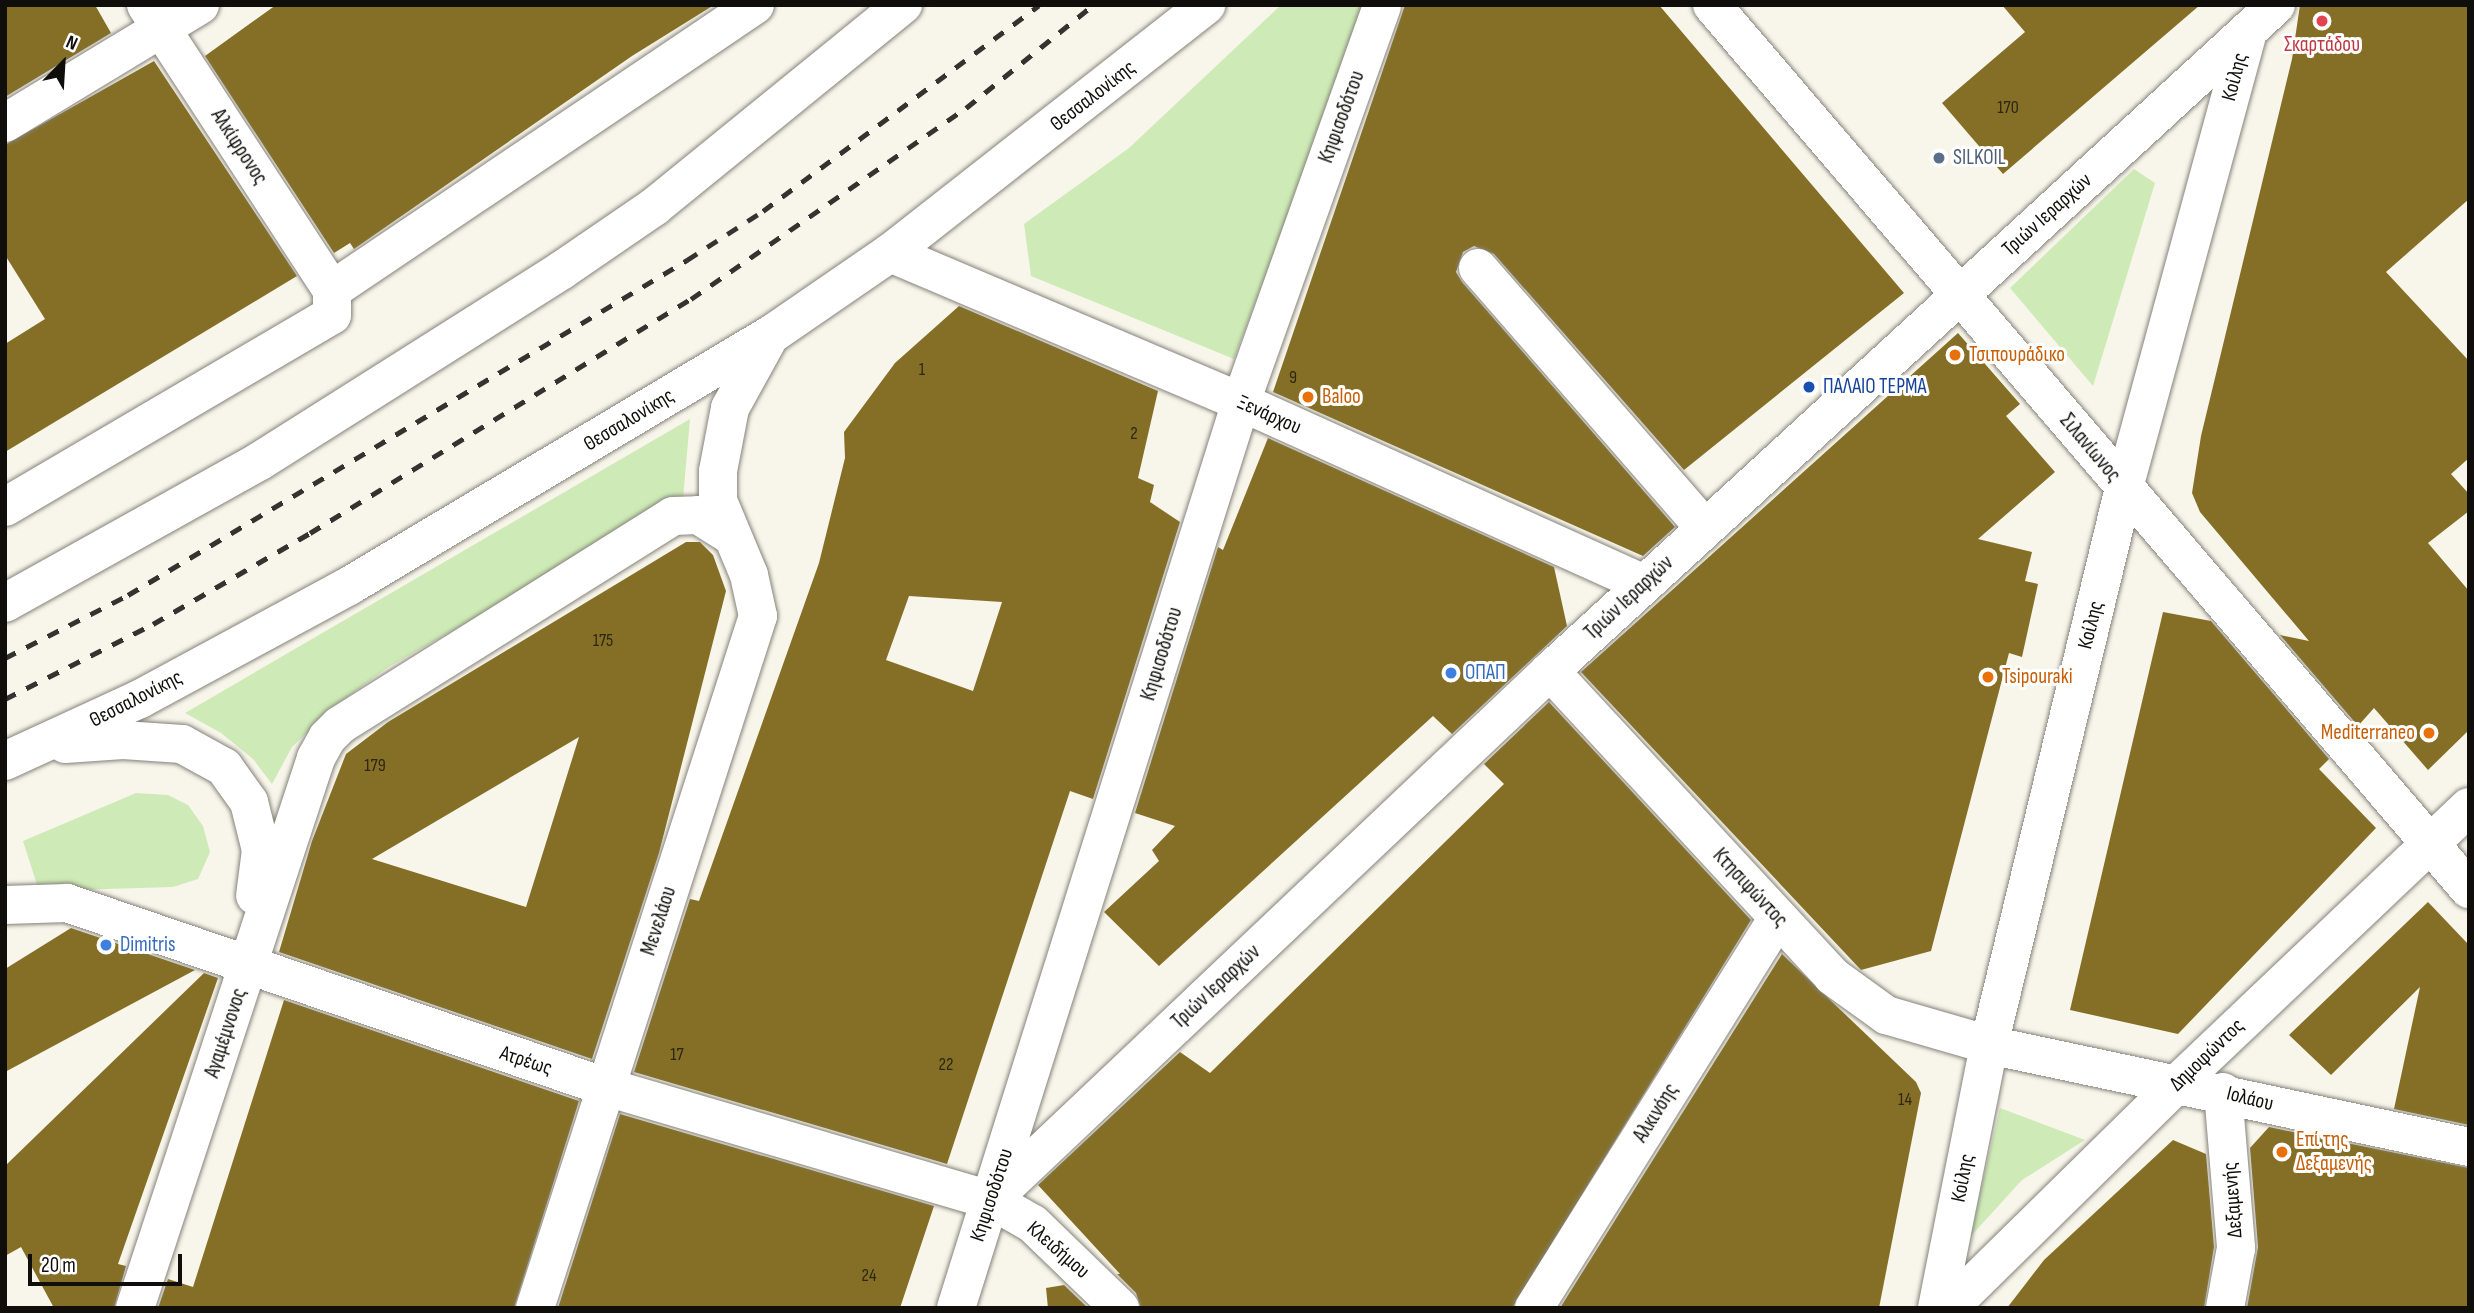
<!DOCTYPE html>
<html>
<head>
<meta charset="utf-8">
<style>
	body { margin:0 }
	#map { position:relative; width:2474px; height:1313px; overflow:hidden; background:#f8f5eb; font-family:"Sofia Sans Condensed",sans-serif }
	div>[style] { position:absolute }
	.green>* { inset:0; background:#ceebb7 }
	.building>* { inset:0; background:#856f26 }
	.roads { filter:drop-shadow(0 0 2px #85827a) drop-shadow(0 0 2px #85827a) }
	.minor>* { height:38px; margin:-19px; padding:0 19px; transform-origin:19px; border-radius:19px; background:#fff }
	.rail>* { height:5px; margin-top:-2.5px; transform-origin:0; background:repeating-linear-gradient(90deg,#35332f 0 12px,transparent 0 24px) }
	.dots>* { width:19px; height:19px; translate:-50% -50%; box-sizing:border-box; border:4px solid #fff; border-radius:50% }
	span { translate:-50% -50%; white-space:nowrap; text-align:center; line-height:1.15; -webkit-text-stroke:6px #fff; paint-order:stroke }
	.number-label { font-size:18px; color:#2c2612 }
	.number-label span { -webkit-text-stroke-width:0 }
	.health-label { font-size:21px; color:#be3a42 }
	.street-label { font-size:21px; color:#0f0e0b }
	.service-label { font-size:21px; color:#4e5e75 }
	.left { translate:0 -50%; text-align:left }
	.food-label { font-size:21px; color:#c56008 }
	.right { translate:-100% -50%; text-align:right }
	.transit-label { font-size:21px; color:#164399 }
	.shop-label { font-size:21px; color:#366cbe }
	.frame { position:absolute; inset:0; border:7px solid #0f0e0b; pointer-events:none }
	.north { position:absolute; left:28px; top:28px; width:70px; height:70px; -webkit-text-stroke:5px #fff; paint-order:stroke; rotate:24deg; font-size:19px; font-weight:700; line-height:28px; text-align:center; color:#0f0e0b }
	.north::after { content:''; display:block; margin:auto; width:24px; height:32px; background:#0f0e0b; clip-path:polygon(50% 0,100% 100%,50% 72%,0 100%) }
	.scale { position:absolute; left:28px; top:1254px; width:154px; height:32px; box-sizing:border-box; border:4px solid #0f0e0b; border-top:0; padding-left:9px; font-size:21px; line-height:24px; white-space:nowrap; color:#0f0e0b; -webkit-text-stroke:5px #fff; paint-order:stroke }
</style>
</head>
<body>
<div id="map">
	<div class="green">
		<div style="clip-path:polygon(1281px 5px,1369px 5px,1234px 359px,1031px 276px,1024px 224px,1129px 148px)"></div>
		<div style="clip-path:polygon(2134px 169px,2155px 183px,2093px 386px,2010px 288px)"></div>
		<div style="clip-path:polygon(690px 419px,683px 499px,387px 668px,336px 705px,292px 747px,272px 784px,253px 759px,221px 733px,185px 713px)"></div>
		<div style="clip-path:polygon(136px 793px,168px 795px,188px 805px,203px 826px,210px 852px,198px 879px,173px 887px,39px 891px,23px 841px)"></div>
		<div style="clip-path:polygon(2000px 1108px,2085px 1140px,2022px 1180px,1970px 1237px)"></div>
	</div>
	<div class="building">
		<div style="clip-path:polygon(5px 5px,95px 5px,111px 33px,5px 97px)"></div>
		<div style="clip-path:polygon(276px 5px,714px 5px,632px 56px,354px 249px,350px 243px,334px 253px,205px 56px)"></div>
		<div style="clip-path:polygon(1405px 5px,1659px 5px,1904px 293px,1684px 470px,1494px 254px,1474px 246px,1463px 252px,1456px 272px,1462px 282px,1675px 527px,1643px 556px,1273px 392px)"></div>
		<div style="clip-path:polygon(2002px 5px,2200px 5px,2003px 174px,1942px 103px,2025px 32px)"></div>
		<div style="clip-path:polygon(2300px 5px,2469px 5px,2469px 199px,2386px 272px,2469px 361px,2469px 458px,2451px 474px,2469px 494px,2469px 511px,2428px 543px,2469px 591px,2469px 730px,2428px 770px,2374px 708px,2358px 726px,2280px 635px,2309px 641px,2200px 512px,2192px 493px,2201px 436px,2292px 59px)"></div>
		<div style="clip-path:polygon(154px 61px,297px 276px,5px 452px,5px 344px,45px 319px,5px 255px,5px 145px)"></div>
		<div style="clip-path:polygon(evenodd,959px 306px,1158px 391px,1138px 478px,1154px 485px,1150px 502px,1180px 522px,1093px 799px,1070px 791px,947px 1164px,634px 1072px,690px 899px,699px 901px,819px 563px,845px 458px,844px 432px,895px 363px,959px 306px,909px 596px,1002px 602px,973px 691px,886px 660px,909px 596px)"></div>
		<div style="clip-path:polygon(1958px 333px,2020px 404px,2006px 416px,2055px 472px,1978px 539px,2032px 552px,2025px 581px,2038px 584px,2022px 657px,2009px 653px,1931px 951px,1861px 970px,1581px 672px)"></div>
		<div style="clip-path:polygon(1268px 438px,1554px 567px,1567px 626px,1452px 734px,1433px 716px,1159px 966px,1104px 912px,1159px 861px,1152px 850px,1175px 826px,1135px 813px,1218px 547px,1223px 550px)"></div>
		<div style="clip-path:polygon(evenodd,686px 542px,700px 542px,713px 555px,726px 591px,659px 853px,592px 1059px,279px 952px,312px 841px,346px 754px,388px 722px,686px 542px,579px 737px,526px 907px,372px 859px,579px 737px)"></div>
		<div style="clip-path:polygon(2163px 612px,2211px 621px,2329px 759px,2319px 769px,2376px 828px,2178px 1034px,2070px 1010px)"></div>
		<div style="clip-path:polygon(1549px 702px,1751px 920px,1512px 1308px,1141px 1308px,1136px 1293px,1117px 1274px,1120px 1274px,1038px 1185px,1180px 1052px,1210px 1073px,1504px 784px,1484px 764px)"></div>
		<div style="clip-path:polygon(2428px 902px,2469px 945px,2469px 1125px,2394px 1109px,2420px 987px,2331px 1075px,2289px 1035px)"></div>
		<div style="clip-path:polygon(71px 928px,195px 970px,5px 1072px,5px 969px)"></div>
		<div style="clip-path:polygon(1782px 954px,1916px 1082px,1921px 1093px,1879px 1308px,1560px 1308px)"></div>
		<div style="clip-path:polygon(204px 973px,218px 978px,118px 1264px,126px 1266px,114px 1308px,54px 1308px,21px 1247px,5px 1256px,5px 1166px)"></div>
		<div style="clip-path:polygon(284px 1000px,579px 1101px,514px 1308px,158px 1308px,168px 1279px,193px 1287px)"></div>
		<div style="clip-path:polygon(620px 1114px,934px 1206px,900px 1308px,558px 1308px)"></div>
		<div style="clip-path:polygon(2269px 1127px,2469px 1168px,2469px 1308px,2247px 1308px,2258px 1247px,2250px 1148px)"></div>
		<div style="clip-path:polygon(2173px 1140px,2206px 1154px,2214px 1247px,2204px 1308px,2007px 1308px,2044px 1260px)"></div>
		<div style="clip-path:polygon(1064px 1285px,1088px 1308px,1048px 1308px,1046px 1288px)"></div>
	</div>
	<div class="roads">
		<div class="minor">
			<div style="left:146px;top:5px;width:340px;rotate:56.9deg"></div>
			<div style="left:1712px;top:5px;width:1164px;rotate:49.43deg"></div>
			<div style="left:5px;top:123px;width:228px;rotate:-31.2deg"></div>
			<div style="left:890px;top:253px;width:381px;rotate:23deg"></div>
			<div style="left:1241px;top:402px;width:442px;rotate:24.3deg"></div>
			<div style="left:1478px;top:268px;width:345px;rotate:48.9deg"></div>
			<div style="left:332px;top:290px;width:510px;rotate:-33.97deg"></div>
			<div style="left:5px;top:507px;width:379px;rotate:-30.4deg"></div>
			<div style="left:332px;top:315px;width:25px;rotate:-90deg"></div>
			<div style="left:5px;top:603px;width:292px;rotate:-29.1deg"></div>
			<div style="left:260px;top:461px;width:357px;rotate:-32.3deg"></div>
			<div style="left:562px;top:270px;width:112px;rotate:-34.4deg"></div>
			<div style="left:654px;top:207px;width:321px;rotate:-39.1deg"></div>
			<div style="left:1550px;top:671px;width:415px;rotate:47.2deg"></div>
			<div style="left:1832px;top:976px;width:67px;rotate:35.8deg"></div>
			<div style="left:1886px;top:1015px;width:107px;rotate:16.2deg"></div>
			<div style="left:1989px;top:1045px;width:491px;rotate:12deg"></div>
			<div style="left:65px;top:744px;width:58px;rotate:-3.9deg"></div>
			<div style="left:123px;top:740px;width:59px;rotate:3.9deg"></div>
			<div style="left:182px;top:744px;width:48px;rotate:28.7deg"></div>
			<div style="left:224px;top:767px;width:43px;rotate:54.5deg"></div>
			<div style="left:249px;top:802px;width:49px;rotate:76deg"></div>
			<div style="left:261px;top:850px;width:46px;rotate:97.4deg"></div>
			<div style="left:5px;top:761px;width:149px;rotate:-24.7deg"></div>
			<div style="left:140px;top:699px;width:238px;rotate:-28.4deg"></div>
			<div style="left:349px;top:586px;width:492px;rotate:-30.8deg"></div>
			<div style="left:772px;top:334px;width:143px;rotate:-34.5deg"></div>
			<div style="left:890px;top:253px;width:402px;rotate:-38.1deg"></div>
			<div style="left:5px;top:905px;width:62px;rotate:-1.8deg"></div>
			<div style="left:67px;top:903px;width:570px;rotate:18.85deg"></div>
			<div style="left:606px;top:1087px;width:401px;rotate:16.4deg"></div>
			<div style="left:991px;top:1200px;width:48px;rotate:29.7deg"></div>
			<div style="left:1033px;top:1224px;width:121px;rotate:44deg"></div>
			<div style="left:2223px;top:1092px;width:157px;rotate:85.2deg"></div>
			<div style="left:2236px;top:1248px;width:61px;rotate:100.4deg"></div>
			<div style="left:991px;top:1200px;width:770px;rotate:-43.42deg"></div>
			<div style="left:1550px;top:671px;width:985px;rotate:-42.53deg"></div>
			<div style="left:135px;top:1308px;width:579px;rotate:-71.78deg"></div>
			<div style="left:316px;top:758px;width:23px;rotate:-61deg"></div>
			<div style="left:327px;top:738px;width:18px;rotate:-45deg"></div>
			<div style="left:340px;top:725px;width:393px;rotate:-32.1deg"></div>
			<div style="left:673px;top:516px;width:25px;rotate:-2deg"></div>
			<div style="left:698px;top:515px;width:40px;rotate:32deg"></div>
			<div style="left:535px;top:1308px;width:727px;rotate:-72.14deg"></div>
			<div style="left:758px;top:616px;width:42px;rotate:-102.4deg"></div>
			<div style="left:749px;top:575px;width:80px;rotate:-112.7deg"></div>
			<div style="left:718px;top:501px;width:30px;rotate:-90deg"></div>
			<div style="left:718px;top:471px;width:64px;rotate:-79.2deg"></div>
			<div style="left:730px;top:408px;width:77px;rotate:-61.1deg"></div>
			<div style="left:956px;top:1308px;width:950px;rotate:-72.54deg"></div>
			<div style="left:1241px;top:402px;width:421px;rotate:-70.4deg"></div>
			<div style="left:1534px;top:1308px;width:460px;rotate:-58deg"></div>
			<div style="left:1937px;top:1308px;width:268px;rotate:-78.8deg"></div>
			<div style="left:1989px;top:1045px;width:573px;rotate:-76.38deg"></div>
			<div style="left:2124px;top:488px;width:474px;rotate:-74.8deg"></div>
			<div style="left:1949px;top:1308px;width:321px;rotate:-44.5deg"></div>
			<div style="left:2178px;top:1083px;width:401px;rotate:-43.5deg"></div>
		</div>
	</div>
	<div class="rail">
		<div style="left:5px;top:658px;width:138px;rotate:-27.1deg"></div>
		<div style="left:128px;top:595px;width:652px;rotate:-30.93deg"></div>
		<div style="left:687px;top:260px;width:90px;rotate:-32.8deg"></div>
		<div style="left:763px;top:211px;width:344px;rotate:-36.7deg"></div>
		<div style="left:5px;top:699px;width:166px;rotate:-26.9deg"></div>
		<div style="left:153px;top:624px;width:181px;rotate:-30.1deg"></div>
		<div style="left:310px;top:533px;width:447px;rotate:-31.6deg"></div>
		<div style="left:691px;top:299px;width:335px;rotate:-34.8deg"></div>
		<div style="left:966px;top:108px;width:164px;rotate:-39deg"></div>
	</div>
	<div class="dots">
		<div style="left:2322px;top:21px;background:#e0444e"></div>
		<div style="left:1939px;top:158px;background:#5c6f8a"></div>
		<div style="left:1955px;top:355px;background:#e8710a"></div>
		<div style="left:1809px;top:387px;background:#1a4fb4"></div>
		<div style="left:1308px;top:397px;background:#e8710a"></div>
		<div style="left:1451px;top:673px;background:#3f7fe0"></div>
		<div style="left:1988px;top:677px;background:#e8710a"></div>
		<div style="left:2429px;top:733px;background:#e8710a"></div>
		<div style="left:106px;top:945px;background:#3f7fe0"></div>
		<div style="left:2282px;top:1152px;background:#e8710a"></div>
	</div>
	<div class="number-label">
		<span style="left:2008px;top:108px">170</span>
		<span style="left:922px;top:370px">1</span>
		<span style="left:1293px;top:378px">9</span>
		<span style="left:1134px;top:434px">2</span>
		<span style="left:603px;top:641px">175</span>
		<span style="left:375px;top:766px">179</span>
		<span style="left:677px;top:1055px">17</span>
		<span style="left:946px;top:1065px">22</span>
		<span style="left:1905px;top:1100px">14</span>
		<span style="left:869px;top:1276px">24</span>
	</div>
	<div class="health-label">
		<span style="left:2322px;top:45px">Σκαρτάδου</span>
	</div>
	<div class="street-label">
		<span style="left:2235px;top:77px;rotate:-75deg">Κοίλης</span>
		<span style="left:1093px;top:96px;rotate:-38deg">Θεσσαλονίκης</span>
		<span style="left:1342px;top:117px;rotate:-70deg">Κηφισοδότου</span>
		<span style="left:239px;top:147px;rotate:57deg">Αλκίφρονος</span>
		<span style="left:2047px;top:215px;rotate:-42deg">Τριών Ιεραρχών</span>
		<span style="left:1269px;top:415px;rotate:24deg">Ξενάρχου</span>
		<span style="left:629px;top:420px;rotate:-31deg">Θεσσαλονίκης</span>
		<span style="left:2090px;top:448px;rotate:50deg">Σιλανίωνος</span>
		<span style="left:1629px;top:598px;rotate:-43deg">Τριών Ιεραρχών</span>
		<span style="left:2091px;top:625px;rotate:-76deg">Κοίλης</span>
		<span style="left:1162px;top:654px;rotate:-73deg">Κηφισοδότου</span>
		<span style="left:136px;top:699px;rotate:-27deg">Θεσσαλονίκης</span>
		<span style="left:1750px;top:888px;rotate:47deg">Κτησιφώντος</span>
		<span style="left:659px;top:921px;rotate:-72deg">Μενελάου</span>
		<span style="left:1216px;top:987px;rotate:-43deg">Τριών Ιεραρχών</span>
		<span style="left:226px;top:1033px;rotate:-72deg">Αγαμέμνονος</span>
		<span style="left:2207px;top:1055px;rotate:-44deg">Δημοφώντος</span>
		<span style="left:526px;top:1061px;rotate:18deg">Ατρέως</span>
		<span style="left:2250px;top:1099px;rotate:14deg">Ιολάου</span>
		<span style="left:1656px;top:1113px;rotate:-58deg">Αλκινόης</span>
		<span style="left:1963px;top:1178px;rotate:-79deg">Κοίλης</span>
		<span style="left:992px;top:1195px;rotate:-72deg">Κηφισοδότου</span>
		<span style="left:2233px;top:1200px;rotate:-94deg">Δεξαμενής</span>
		<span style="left:1058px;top:1250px;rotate:41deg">Κλειδήμου</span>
	</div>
	<div class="service-label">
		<span class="left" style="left:1953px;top:158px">SILKOIL</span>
	</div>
	<div class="food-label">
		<span class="left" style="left:1969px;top:355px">Τσιπουράδικο</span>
		<span class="left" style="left:1322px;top:397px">Baloo</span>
		<span class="left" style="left:2002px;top:677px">Tsipouraki</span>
		<span class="right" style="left:2415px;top:733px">Mediterraneo</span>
		<span class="left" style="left:2296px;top:1152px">Επί της<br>Δεξαμενής</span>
	</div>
	<div class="transit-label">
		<span class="left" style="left:1823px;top:387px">ΠΑΛΑΙΟ ΤΕΡΜΑ</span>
	</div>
	<div class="shop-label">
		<span class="left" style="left:1465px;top:673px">ΟΠΑΠ</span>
		<span class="left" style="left:120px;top:945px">Dimitris</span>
	</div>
	<div class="frame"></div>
	<div class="north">N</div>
	<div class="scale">20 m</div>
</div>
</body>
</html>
